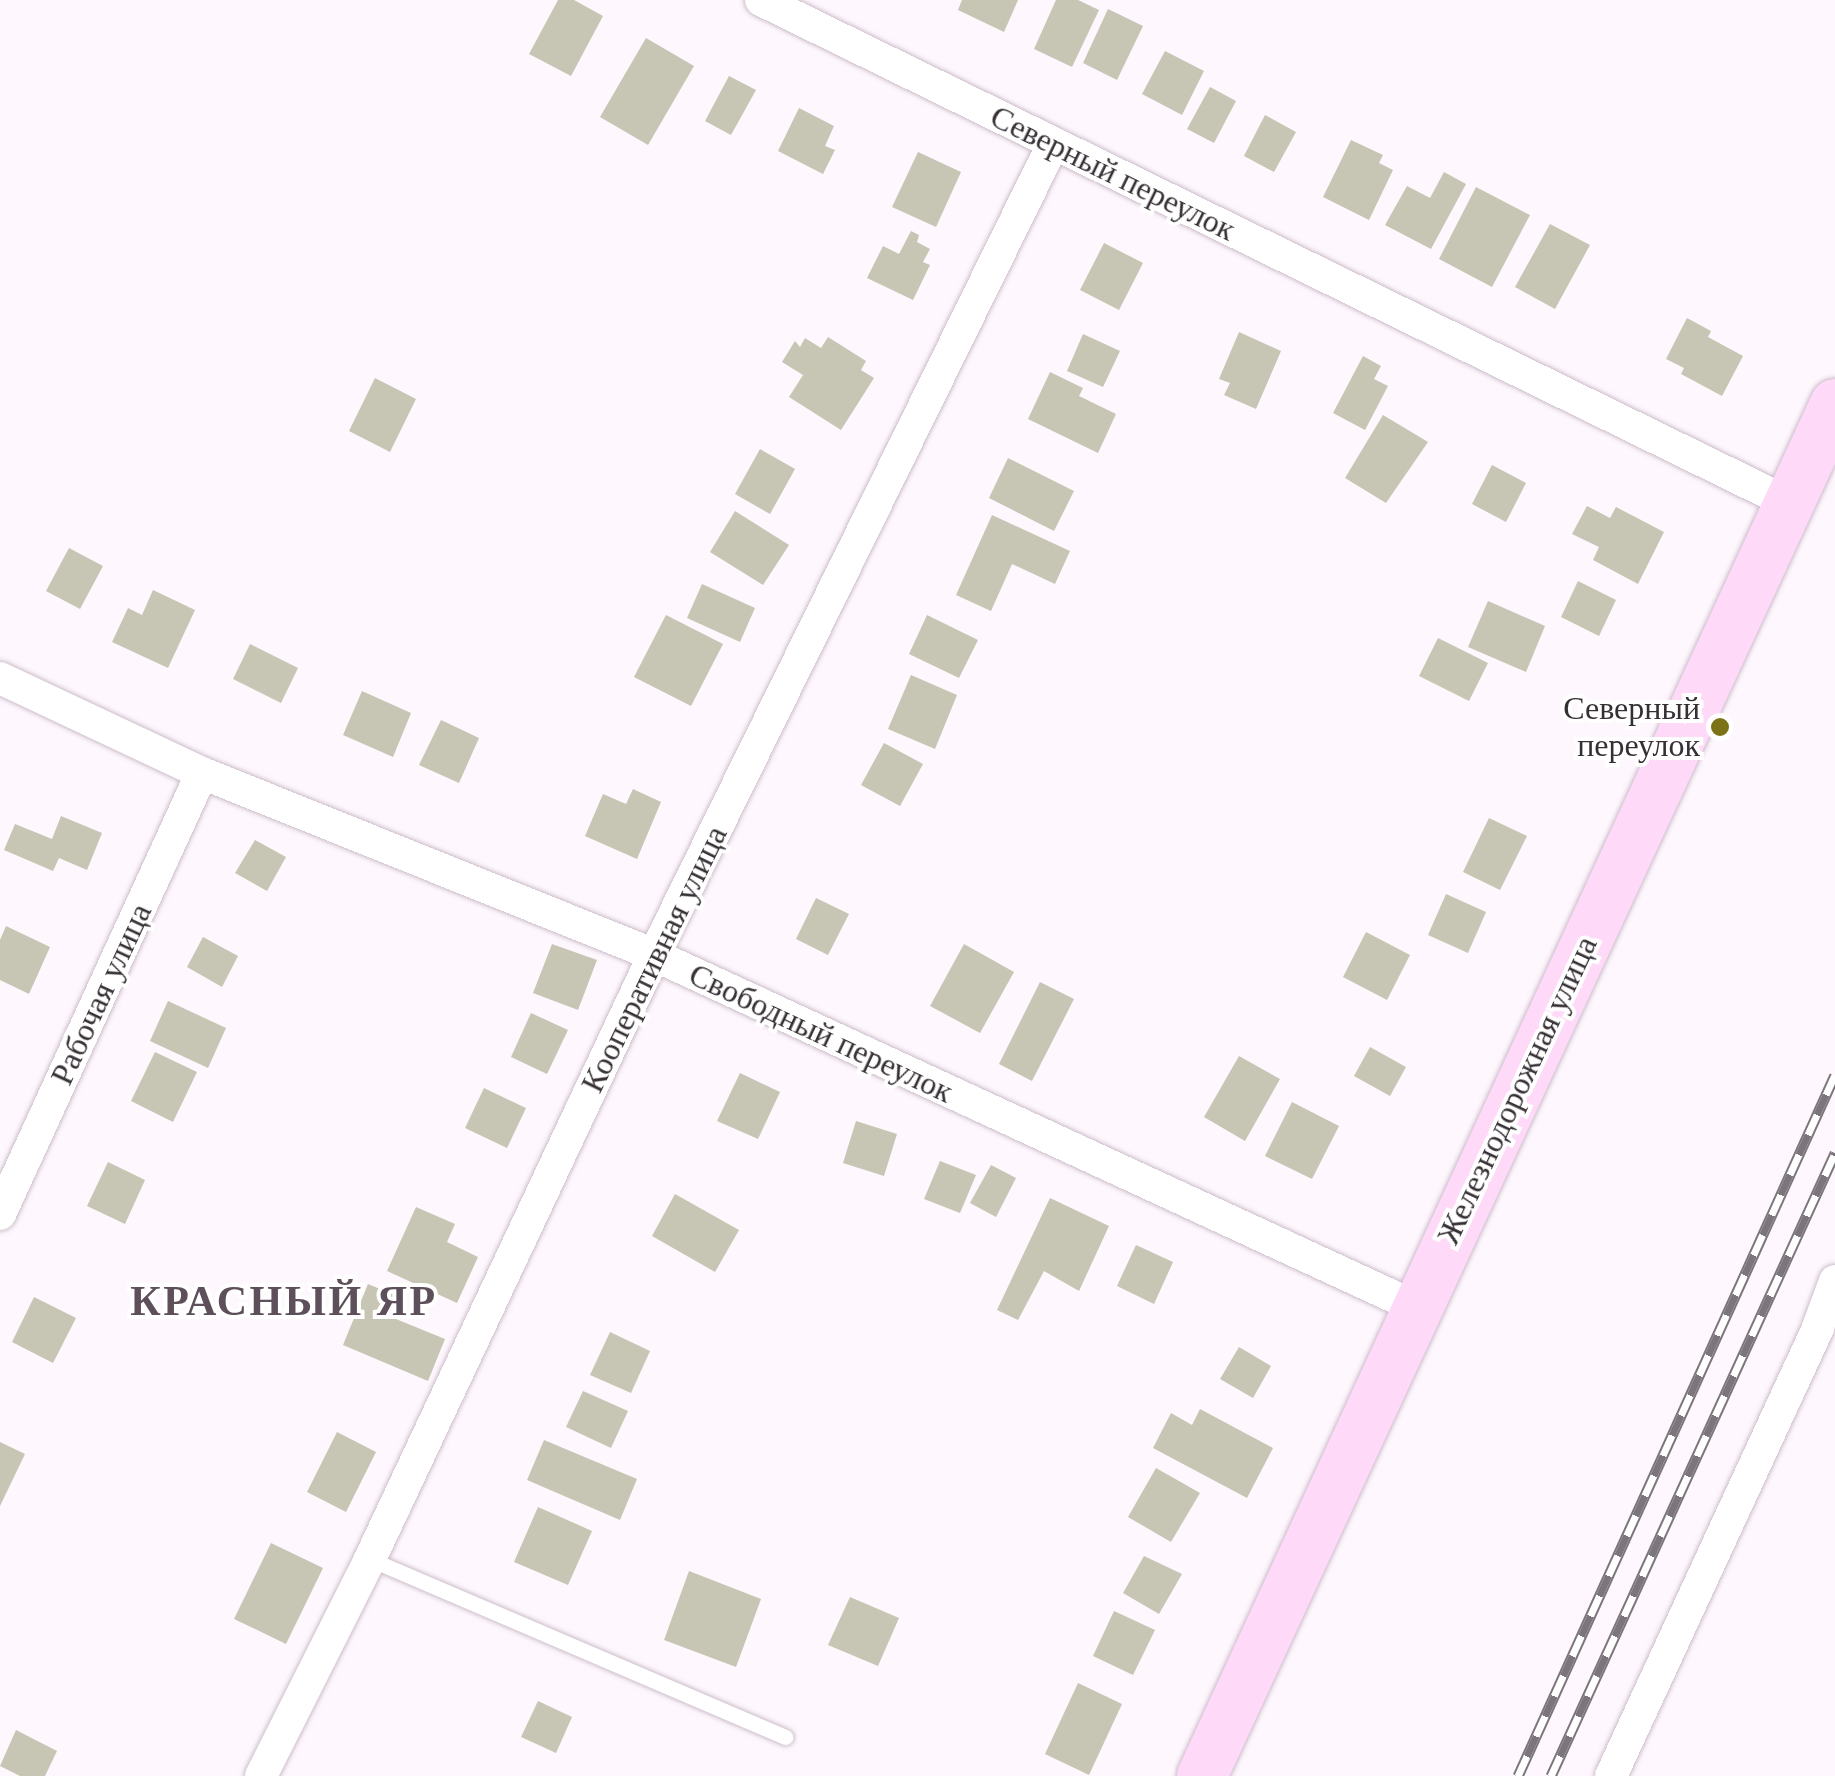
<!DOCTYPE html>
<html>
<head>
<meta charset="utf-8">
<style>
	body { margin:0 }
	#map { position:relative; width:1835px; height:1776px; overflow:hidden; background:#fef7fd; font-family:"Times New Roman",serif }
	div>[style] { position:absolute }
	.building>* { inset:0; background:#c7c5b3 }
	.roads { filter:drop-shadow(0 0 2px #ccbdca) drop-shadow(0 0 2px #ccbdca) }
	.service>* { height:15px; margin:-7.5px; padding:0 7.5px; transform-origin:7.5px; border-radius:7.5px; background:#fff }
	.minor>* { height:32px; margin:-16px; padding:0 16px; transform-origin:16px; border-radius:16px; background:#fff }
	.primary>* { height:50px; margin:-25px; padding:0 25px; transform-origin:25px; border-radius:25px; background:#fed9f8 }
	.rail>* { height:11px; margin-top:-5.5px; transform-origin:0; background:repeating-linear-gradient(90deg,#fff 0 22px,#7c757b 0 44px); box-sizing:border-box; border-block:2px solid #7c757b }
	.dots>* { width:28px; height:28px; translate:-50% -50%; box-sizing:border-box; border:5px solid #fff; border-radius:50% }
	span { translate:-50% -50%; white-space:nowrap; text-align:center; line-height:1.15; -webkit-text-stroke:8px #fff; paint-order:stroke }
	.street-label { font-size:32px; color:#363035 }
	.poi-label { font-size:32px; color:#363035 }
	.right { translate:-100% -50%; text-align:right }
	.district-label { font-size:42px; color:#5d505b; font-weight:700; letter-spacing:2.5px }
</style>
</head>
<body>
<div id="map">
	<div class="building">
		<div style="clip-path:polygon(558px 0,574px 0,603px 16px,571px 76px,529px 54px)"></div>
		<div style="clip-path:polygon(962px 0,1018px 0,1004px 32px,958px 10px)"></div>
		<div style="clip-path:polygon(1056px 0,1078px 0,1099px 10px,1072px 67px,1034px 49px)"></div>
		<div style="clip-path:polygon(1108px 9px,1143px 26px,1117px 80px,1083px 63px)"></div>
		<div style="clip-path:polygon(646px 38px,694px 66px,648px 145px,600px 117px)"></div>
		<div style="clip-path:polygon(1165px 51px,1204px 71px,1182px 115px,1142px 94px)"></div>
		<div style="clip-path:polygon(729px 76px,756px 90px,731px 135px,705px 121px)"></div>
		<div style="clip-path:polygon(1210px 87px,1236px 101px,1214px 143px,1187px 129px)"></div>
		<div style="clip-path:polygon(799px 108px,834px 126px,825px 146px,835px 150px,823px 174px,778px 151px)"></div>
		<div style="clip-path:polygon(1265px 115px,1296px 132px,1274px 172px,1244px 156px)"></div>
		<div style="clip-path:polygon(1351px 140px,1383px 155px,1379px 163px,1393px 170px,1369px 220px,1323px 197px)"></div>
		<div style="clip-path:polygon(918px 152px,961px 172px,936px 227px,892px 207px)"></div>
		<div style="clip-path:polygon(1444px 172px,1466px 184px,1431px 249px,1385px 225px,1407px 186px,1430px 198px)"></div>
		<div style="clip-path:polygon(1476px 187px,1530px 215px,1492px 287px,1439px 259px)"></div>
		<div style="clip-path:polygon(1550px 224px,1590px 245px,1555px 309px,1515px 287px)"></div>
		<div style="clip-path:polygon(911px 231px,919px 235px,917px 242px,930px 249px,923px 262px,930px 265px,913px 300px,867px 278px,883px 246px,899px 254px)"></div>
		<div style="clip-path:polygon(1104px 243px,1143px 263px,1119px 310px,1080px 290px)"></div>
		<div style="clip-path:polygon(1687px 318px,1711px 331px,1708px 337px,1743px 356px,1722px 396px,1681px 374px,1684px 368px,1666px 359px)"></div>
		<div style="clip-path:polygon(1239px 332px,1281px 351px,1256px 409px,1224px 395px,1230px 383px,1219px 379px)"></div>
		<div style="clip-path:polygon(1083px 334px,1120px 351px,1103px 387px,1067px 371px)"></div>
		<div style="clip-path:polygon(828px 337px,866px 361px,861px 370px,874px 378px,841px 430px,789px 397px,803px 375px,782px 362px,795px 341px,800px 347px,805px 338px,821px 348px)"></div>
		<div style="clip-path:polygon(1363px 356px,1381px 366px,1374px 379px,1388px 386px,1365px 430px,1333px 413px)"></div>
		<div style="clip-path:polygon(1050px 372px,1083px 388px,1079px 396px,1116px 414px,1098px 453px,1028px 419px)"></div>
		<div style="clip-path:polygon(375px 378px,416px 399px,390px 452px,349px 431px)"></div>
		<div style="clip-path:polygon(1383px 415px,1428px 442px,1386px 503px,1345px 478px)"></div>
		<div style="clip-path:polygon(760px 449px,795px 469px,770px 514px,735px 494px)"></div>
		<div style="clip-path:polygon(1008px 458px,1074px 491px,1054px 531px,989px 498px)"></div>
		<div style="clip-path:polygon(1492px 465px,1526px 483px,1506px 522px,1472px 504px)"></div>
		<div style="clip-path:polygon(1587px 506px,1610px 518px,1616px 507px,1664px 532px,1638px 584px,1593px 560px,1599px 547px,1572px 534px)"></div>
		<div style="clip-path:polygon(735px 511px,789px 545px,763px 585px,710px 552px)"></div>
		<div style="clip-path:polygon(992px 515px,1070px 551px,1055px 584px,1012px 564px,991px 611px,956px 595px)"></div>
		<div style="clip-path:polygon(69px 548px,103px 566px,80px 609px,46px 591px)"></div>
		<div style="clip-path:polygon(1578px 581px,1616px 600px,1599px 636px,1561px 617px)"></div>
		<div style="clip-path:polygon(702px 584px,755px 608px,740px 642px,687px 618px)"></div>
		<div style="clip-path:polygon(153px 590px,195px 610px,168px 668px,112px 642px,128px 608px,142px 615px)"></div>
		<div style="clip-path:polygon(1488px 601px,1545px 626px,1526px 672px,1468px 647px)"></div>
		<div style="clip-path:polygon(666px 615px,723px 644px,691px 706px,634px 677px)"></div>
		<div style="clip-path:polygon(927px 615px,978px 640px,959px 678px,909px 654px)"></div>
		<div style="clip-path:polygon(1438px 638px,1488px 663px,1469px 701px,1419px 676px)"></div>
		<div style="clip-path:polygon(250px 644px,298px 668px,281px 703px,233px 679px)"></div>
		<div style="clip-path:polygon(911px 675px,957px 695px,935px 749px,888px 729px)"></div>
		<div style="clip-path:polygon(362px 691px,411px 713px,393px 757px,343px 735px)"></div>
		<div style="clip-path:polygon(441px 720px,479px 738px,459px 783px,419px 765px)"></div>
		<div style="clip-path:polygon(884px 743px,923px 764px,900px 806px,861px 785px)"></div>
		<div style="clip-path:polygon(633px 789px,661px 802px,637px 859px,585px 836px,603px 794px,626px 804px)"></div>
		<div style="clip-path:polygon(61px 816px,102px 833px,87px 870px,59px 858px,53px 871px,4px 850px,15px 824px,52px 839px)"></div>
		<div style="clip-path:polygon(1489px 818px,1527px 836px,1500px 890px,1463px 872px)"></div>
		<div style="clip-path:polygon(255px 840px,286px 857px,267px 891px,235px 873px)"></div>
		<div style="clip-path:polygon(1446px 894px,1486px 912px,1468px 953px,1428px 935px)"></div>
		<div style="clip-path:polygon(816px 898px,849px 914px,828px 955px,796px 939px)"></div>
		<div style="clip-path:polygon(6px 926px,50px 947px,29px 994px,0 980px,0 940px)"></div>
		<div style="clip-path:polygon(1366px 932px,1410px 955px,1387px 1000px,1343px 977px)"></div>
		<div style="clip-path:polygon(203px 937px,238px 956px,222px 987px,187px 967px)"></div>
		<div style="clip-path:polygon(552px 944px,597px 960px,578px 1010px,533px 993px)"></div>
		<div style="clip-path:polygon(964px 944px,1014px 972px,980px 1033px,930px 1006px)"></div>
		<div style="clip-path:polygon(1040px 982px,1074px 999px,1032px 1081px,999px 1064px)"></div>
		<div style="clip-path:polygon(168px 1001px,226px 1028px,208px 1068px,150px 1041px)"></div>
		<div style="clip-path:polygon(531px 1013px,568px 1030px,547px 1074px,511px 1057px)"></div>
		<div style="clip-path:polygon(1370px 1047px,1406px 1067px,1390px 1096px,1354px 1076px)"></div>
		<div style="clip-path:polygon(155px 1052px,197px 1072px,173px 1122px,131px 1101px)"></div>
		<div style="clip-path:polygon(1239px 1056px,1280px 1079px,1245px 1141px,1204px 1117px)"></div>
		<div style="clip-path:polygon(740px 1073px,780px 1092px,758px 1139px,717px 1121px)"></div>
		<div style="clip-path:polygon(484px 1088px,526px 1108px,507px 1148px,465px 1128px)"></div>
		<div style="clip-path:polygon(1292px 1102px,1339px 1126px,1312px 1179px,1265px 1156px)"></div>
		<div style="clip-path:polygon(856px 1121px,897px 1134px,884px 1176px,843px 1163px)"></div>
		<div style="clip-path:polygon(940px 1161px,976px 1175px,960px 1213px,924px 1199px)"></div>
		<div style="clip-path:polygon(108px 1162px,145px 1180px,125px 1224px,87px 1206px)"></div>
		<div style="clip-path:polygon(991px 1165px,1016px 1178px,996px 1217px,970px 1203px)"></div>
		<div style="clip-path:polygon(675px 1194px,739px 1230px,715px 1272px,652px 1236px)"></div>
		<div style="clip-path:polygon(1050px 1198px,1109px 1226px,1079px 1291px,1044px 1271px,1018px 1320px,997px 1310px)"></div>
		<div style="clip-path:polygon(416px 1207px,455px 1224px,447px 1242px,478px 1257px,457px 1303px,387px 1271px)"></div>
		<div style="clip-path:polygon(1136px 1245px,1173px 1262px,1154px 1304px,1117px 1286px)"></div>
		<div style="clip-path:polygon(368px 1284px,399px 1297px,391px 1317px,445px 1339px,428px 1381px,343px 1345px)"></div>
		<div style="clip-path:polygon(34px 1297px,76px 1318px,53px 1363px,12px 1342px)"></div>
		<div style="clip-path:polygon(610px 1332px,650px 1351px,631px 1393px,590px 1375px)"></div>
		<div style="clip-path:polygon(1239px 1347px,1271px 1366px,1253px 1398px,1220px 1379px)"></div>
		<div style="clip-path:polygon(583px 1391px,628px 1411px,611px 1448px,566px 1427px)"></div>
		<div style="clip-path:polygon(1200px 1409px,1273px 1448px,1247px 1498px,1153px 1448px,1171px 1413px,1192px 1425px)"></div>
		<div style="clip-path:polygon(337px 1432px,376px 1452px,346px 1512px,307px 1492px)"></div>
		<div style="clip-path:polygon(544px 1440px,637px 1479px,620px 1520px,527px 1480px)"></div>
		<div style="clip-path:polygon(0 1442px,25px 1454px,0 1506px)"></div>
		<div style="clip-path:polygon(1156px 1468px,1200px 1493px,1171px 1542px,1128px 1517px)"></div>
		<div style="clip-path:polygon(538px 1507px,592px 1531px,568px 1585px,514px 1562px)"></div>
		<div style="clip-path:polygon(271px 1543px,323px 1568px,286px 1644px,234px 1619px)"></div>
		<div style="clip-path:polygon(1144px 1556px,1182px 1574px,1159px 1614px,1123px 1593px)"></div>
		<div style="clip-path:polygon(689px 1571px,761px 1599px,736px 1667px,664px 1640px)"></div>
		<div style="clip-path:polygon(850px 1597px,899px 1618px,878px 1666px,828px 1645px)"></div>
		<div style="clip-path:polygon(1114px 1611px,1155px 1630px,1133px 1675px,1093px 1656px)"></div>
		<div style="clip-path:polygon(1078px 1683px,1122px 1704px,1089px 1775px,1045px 1754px)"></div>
		<div style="clip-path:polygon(538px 1701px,572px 1717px,556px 1753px,521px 1737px)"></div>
		<div style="clip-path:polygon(16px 1730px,57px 1751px,45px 1776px,20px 1776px,0 1766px)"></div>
	</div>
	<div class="roads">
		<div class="service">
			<div style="left:370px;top:1559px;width:452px;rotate:23.2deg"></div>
		</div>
		<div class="minor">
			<div style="left:761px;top:0;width:1144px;rotate:26.07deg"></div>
			<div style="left:0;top:678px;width:223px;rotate:25.2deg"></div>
			<div style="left:202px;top:773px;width:487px;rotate:21.9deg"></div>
			<div style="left:654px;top:955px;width:839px;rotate:24.79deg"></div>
			<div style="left:0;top:1214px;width:485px;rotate:-65.4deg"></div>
			<div style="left:261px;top:1776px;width:243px;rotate:-63.3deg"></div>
			<div style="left:370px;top:1559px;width:667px;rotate:-64.82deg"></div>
			<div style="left:654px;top:955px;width:904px;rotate:-63.8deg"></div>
			<div style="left:1611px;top:1776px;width:494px;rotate:-65.2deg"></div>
			<div style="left:1818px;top:1327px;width:49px;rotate:-69.7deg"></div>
		</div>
		<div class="primary">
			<div style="left:1202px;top:1776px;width:1511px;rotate:-65.23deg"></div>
		</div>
	</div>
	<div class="rail">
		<div style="left:1518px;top:1776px;width:769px;rotate:-65.67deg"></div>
		<div style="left:1551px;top:1776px;width:685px;rotate:-65.49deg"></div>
	</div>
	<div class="dots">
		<div style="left:1720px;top:727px;background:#7c7316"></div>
	</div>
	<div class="street-label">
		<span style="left:1113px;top:173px;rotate:26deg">Северный переулок</span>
		<span style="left:654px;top:959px;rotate:-64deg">Кооперативная улица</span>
		<span style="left:101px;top:994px;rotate:-65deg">Рабочая улица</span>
		<span style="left:821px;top:1033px;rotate:25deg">Свободный переулок</span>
		<span style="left:1517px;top:1090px;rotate:-65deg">Железнодорожная улица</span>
	</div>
	<div class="poi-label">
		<span class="right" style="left:1700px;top:727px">Северный<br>переулок</span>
	</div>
	<div class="district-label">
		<span style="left:284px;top:1301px">КРАСНЫЙ ЯР</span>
	</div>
</div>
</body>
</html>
